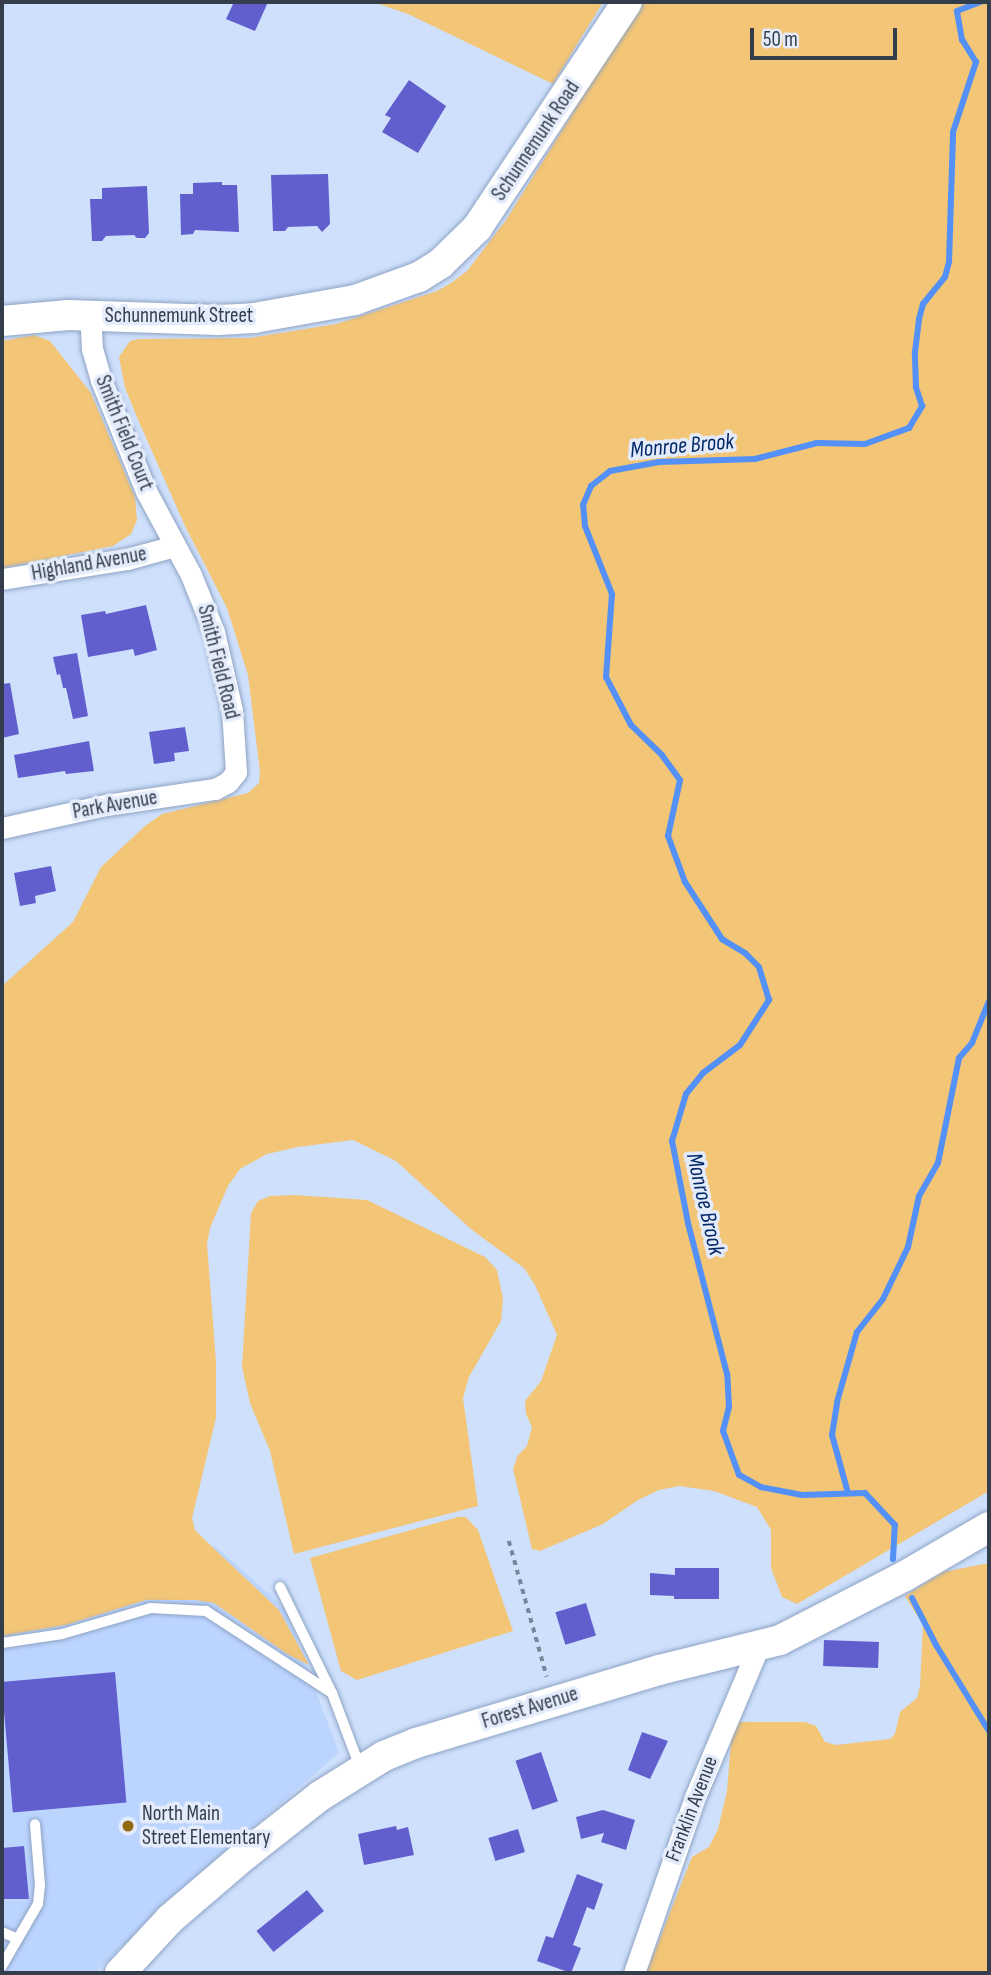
<!DOCTYPE html>
<html>
<head>
<meta charset="utf-8">
<style>
  body { margin:0 }
  #map { position:relative; width:991px; height:1975px; overflow:hidden; background:#cee0fc; font-family:"Sofia Sans Condensed",sans-serif }
  div>[style] { position:absolute }
  [style*='--x'] { left:calc(var(--x)*1px); top:calc(var(--y)*1px); width:calc(var(--w)*1px); rotate:calc(var(--a)*1deg) }
  .built>* { inset:0; background:#bcd5ff }
  .green>* { inset:0; background:#f3c576 }
  .stream>* { height:6px; margin:-3px; padding:0 3px; transform-origin:3px; border-radius:3px; background:#5390f7 }
  .building>* { inset:0; background:#615fcd; transform-origin:0 0 }
  .path>* { height:3.5px; margin-top:-1.75px; transform-origin:0; background:repeating-linear-gradient(90deg,#79879b 0 5px,transparent 0 10px) }
  .roads { filter:drop-shadow(0 0 2px #8ea3c4) drop-shadow(0 0 2px #8ea3c4) }
  .lane>* { height:10px; margin:-5px; padding:0 5px; transform-origin:5px; border-radius:5px; background:#fff }
  .street>* { height:21px; margin:-10.5px; padding:0 10.5px; transform-origin:10.5px; border-radius:10.5px; background:#fff }
  .secondary>* { height:30px; margin:-15px; padding:0 15px; transform-origin:15px; border-radius:15px; background:#fff }
  .dots>* { width:19px; height:19px; translate:-50% -50%; box-sizing:border-box; border:4px solid #e4ecfb; border-radius:50% }
  span { translate:-50% -50%; white-space:nowrap; text-align:center; line-height:1.15; -webkit-text-stroke:7px #e4ecfb; paint-order:stroke }
  .street-label { font-size:21px; color:#343d4b }
  .poi-label { font-size:21px; color:#343d4b }
  .left { translate:0 -50%; text-align:left }
  .water-label { font-size:23px; color:#032968; font-style:italic }
  .frame { position:absolute; inset:0; border:4px solid #343d4b; pointer-events:none }
  .scale { position:absolute; left:750px; top:28px; width:147px; height:32px; box-sizing:border-box; border:4px solid #343d4b; border-top:0; padding-left:9px; font-size:21px; line-height:24px; white-space:nowrap; color:#343d4b; -webkit-text-stroke:5px #e4ecfb; paint-order:stroke }
</style>
</head>
<body>
<div id="map">
  <div class="built">
    <div style="clip-path:polygon(215px 1546px,280px 1604px,287px 1614px,339px 1753px,169px 1900px,95px 1973px,2px 1973px,2px 1611px,24px 1610px)"></div>
  </div>
  <div class="green">
    <div style="clip-path:polygon(373px 2px,603px 2px,553px 84px,408px 14px)"></div>
    <div style="clip-path:polygon(642px 2px,989px 2px,989px 1491px,797px 1604px,782px 1597px,771px 1568px,771px 1530px,757px 1507px,714px 1491px,679px 1486px,659px 1490px,638px 1500px,603px 1524px,540px 1551px,532px 1549px,513px 1469px,518px 1455px,527px 1446px,532px 1427px,526px 1414px,525px 1401px,541px 1381px,557px 1335px,535px 1285px,524px 1268px,472px 1230px,396px 1161px,353px 1140px,298px 1147px,267px 1154px,240px 1169px,228px 1186px,210px 1228px,207px 1244px,216px 1362px,216px 1418px,192px 1518px,195px 1530px,205px 1540px,279px 1610px,309px 1665px,287px 1654px,214px 1603px,195px 1600px,146px 1600px,66px 1625px,2px 1636px,2px 986px,73px 922px,101px 867px,145px 826px,162px 814px,248px 793px,259px 783px,260px 772px,248px 675px,227px 608px,185px 526px,139px 422px,125px 388px,119px 357px,130px 341px,139px 339px,250px 338px,336px 324px,437px 291px,451px 283px,467px 271px,506px 220px)"></div>
    <div style="clip-path:polygon(34px 335px,50px 341px,91px 393px,135px 497px,137px 520px,131px 534px,113px 546px,2px 568px,2px 341px)"></div>
    <div style="clip-path:polygon(295px 1195px,367px 1200px,485px 1257px,497px 1270px,503px 1299px,501px 1321px,469px 1377px,463px 1398px,478px 1506px,294px 1554px,270px 1451px,250px 1403px,242px 1367px,251px 1213px,258px 1201px,270px 1196px)"></div>
    <div style="clip-path:polygon(458px 1517px,466px 1517px,478px 1530px,513px 1631px,357px 1680px,341px 1671px,310px 1558px)"></div>
    <div style="clip-path:polygon(989px 1563px,989px 1973px,646px 1973px,692px 1857px,709px 1847px,718px 1829px,727px 1791px,731px 1741px,739px 1722px,805px 1722px,816px 1726px,825px 1742px,836px 1745px,890px 1739px,895px 1734px,900px 1712px,917px 1698px,920px 1686px,923px 1625px,905px 1596px,943px 1572px)"></div>
  </div>
  <div class="stream">
    <div style="--x:848;--y:1493;--w:60;--a:-105.4"></div>
    <div style="--x:832;--y:1435;--w:33;--a:-81"></div>
    <div style="--x:837;--y:1402;--w:73;--a:-74.1"></div>
    <div style="--x:857;--y:1332;--w:42;--a:-51.8"></div>
    <div style="--x:883;--y:1299;--w:58;--a:-64.3"></div>
    <div style="--x:908;--y:1247;--w:52;--a:-77.8"></div>
    <div style="--x:919;--y:1196;--w:38;--a:-60"></div>
    <div style="--x:938;--y:1163;--w:107;--a:-78.7"></div>
    <div style="--x:959;--y:1058;--w:20;--a:-49"></div>
    <div style="--x:972;--y:1043;--w:45;--a:-68"></div>
    <div style="--x:893;--y:1559;--w:34;--a:-87"></div>
    <div style="--x:895;--y:1525;--w:44;--a:-133.2"></div>
    <div style="--x:865;--y:1493;--w:63;--a:178.2"></div>
    <div style="--x:802;--y:1495;--w:42;--a:-169"></div>
    <div style="--x:761;--y:1487;--w:25;--a:-151"></div>
    <div style="--x:739;--y:1475;--w:47;--a:-110"></div>
    <div style="--x:723;--y:1431;--w:25;--a:-76"></div>
    <div style="--x:729;--y:1407;--w:33;--a:-93"></div>
    <div style="--x:727;--y:1374;--w:156;--a:-104.5"></div>
    <div style="--x:688;--y:1223;--w:84;--a:-101"></div>
    <div style="--x:672;--y:1141;--w:49;--a:-73.4"></div>
    <div style="--x:686;--y:1094;--w:27;--a:-51"></div>
    <div style="--x:703;--y:1073;--w:46;--a:-37.1"></div>
    <div style="--x:740;--y:1045;--w:54;--a:-57.2"></div>
    <div style="--x:769;--y:1000;--w:34;--a:-107"></div>
    <div style="--x:759;--y:967;--w:20;--a:-135"></div>
    <div style="--x:745;--y:953;--w:27;--a:-149"></div>
    <div style="--x:722;--y:939;--w:68;--a:-123"></div>
    <div style="--x:685;--y:882;--w:49;--a:-110.3"></div>
    <div style="--x:668;--y:836;--w:57;--a:-77.9"></div>
    <div style="--x:680;--y:780;--w:31;--a:-126"></div>
    <div style="--x:662;--y:755;--w:43;--a:-135.9"></div>
    <div style="--x:631;--y:725;--w:54;--a:-117.5"></div>
    <div style="--x:606;--y:677;--w:83;--a:-85.9"></div>
    <div style="--x:612;--y:594;--w:73;--a:-111.7"></div>
    <div style="--x:585;--y:526;--w:21;--a:-95"></div>
    <div style="--x:583;--y:505;--w:21;--a:-67"></div>
    <div style="--x:591;--y:486;--w:24;--a:-38"></div>
    <div style="--x:610;--y:471;--w:50;--a:-10.4"></div>
    <div style="--x:659;--y:462;--w:96;--a:-1.8"></div>
    <div style="--x:755;--y:459;--w:64;--a:-14.5"></div>
    <div style="--x:817;--y:443;--w:48;--a:1.2"></div>
    <div style="--x:865;--y:444;--w:47;--a:-20"></div>
    <div style="--x:909;--y:428;--w:26;--a:-59"></div>
    <div style="--x:922;--y:406;--w:20;--a:-108"></div>
    <div style="--x:916;--y:387;--w:35;--a:-92"></div>
    <div style="--x:915;--y:352;--w:33;--a:-83"></div>
    <div style="--x:919;--y:319;--w:16;--a:-75"></div>
    <div style="--x:923;--y:304;--w:35;--a:-51"></div>
    <div style="--x:945;--y:277;--w:16;--a:-75"></div>
    <div style="--x:949;--y:262;--w:130;--a:-88.2"></div>
    <div style="--x:953;--y:132;--w:74;--a:-71.8"></div>
    <div style="--x:976;--y:62;--w:26;--a:-122"></div>
    <div style="--x:962;--y:40;--w:29;--a:-100"></div>
    <div style="--x:957;--y:11;--w:25;--a:-21"></div>
    <div style="--x:912;--y:1598;--w:53;--a:62.9"></div>
    <div style="--x:936;--y:1645;--w:101;--a:58.4"></div>
  </div>
  <div class="building">
    <div style="clip-path:polygon(234px 2px,268px 2px,255px 31px,226px 19px)"></div>
    <div style="clip-path:polygon(409px 80px,446px 106px,418px 153px,382px 132px,391px 118px,385px 115px)"></div>
    <div style="clip-path:polygon(328px 174px,330px 224px,322px 232px,317px 226px,288px 227px,285px 231px,273px 231px,271px 175px)"></div>
    <div style="clip-path:polygon(222px 182px,222px 185px,237px 185px,239px 232px,195px 230px,193px 234px,181px 235px,180px 194px,193px 194px,193px 183px)"></div>
    <div style="clip-path:polygon(147px 186px,149px 233px,145px 238px,137px 238px,134px 235px,106px 236px,102px 241px,92px 241px,90px 199px,102px 199px,102px 188px)"></div>
    <div style="clip-path:polygon(146px 605px,157px 650px,135px 656px,133px 649px,88px 657px,81px 615px,105px 611px,106px 614px)"></div>
    <div style="clip-path:polygon(77px 653px,88px 716px,73px 719px,66px 688px,63px 688px,60px 674px,57px 675px,53px 657px)"></div>
    <div style="clip-path:polygon(10px 683px,19px 734px,2px 738px,2px 684px)"></div>
    <div style="clip-path:polygon(185px 727px,189px 751px,174px 753px,175px 761px,154px 764px,149px 732px)"></div>
    <div style="clip-path:polygon(89px 741px,94px 771px,66px 774px,65px 771px,18px 778px,14px 755px)"></div>
    <div style="clip-path:polygon(51px 866px,56px 891px,35px 896px,36px 903px,20px 906px,14px 873px)"></div>
    <div style="clip-path:polygon(675px 1568px,719px 1568px,719px 1599px,674px 1599px,674px 1596px,650px 1595px,650px 1573px,675px 1575px)"></div>
    <div style="left:586px;top:1603px;width:34px;height:32px;rotate:73deg"></div>
    <div style="left:824px;top:1640px;width:55px;height:26px;rotate:2deg"></div>
    <div style="left:115px;top:1672px;width:131px;height:114px;rotate:85deg"></div>
    <div style="clip-path:polygon(642px 1732px,668px 1741px,650px 1779px,628px 1770px)"></div>
    <div style="left:541px;top:1752px;width:52px;height:27px;rotate:71deg"></div>
    <div style="clip-path:polygon(603px 1810px,635px 1820px,626px 1850px,601px 1842px,604px 1833px,581px 1839px,576px 1817px)"></div>
    <div style="clip-path:polygon(396px 1826px,397px 1830px,408px 1827px,414px 1855px,364px 1865px,358px 1834px)"></div>
    <div style="left:518px;top:1829px;width:24px;height:31px;rotate:73deg"></div>
    <div style="clip-path:polygon(24px 1846px,29px 1899px,2px 1899px,2px 1848px)"></div>
    <div style="clip-path:polygon(577px 1874px,603px 1884px,594px 1910px,587px 1907px,573px 1945px,581px 1948px,571px 1973px,537px 1961px,546px 1936px,553px 1938px)"></div>
    <div style="left:307px;top:1890px;width:27px;height:65px;rotate:51deg"></div>
  </div>
  <div class="path">
    <div style="--x:509;--y:1541;--w:141;--a:74.4"></div>
  </div>
  <div class="roads">
    <div class="lane">
      <div style="--x:280;--y:1587;--w:118;--a:63.9"></div>
      <div style="--x:332;--y:1693;--w:79;--a:69.3"></div>
      <div style="--x:2;--y:1643;--w:61;--a:-8.5"></div>
      <div style="--x:62;--y:1634;--w:93;--a:-16.3"></div>
      <div style="--x:151;--y:1608;--w:55;--a:3.1"></div>
      <div style="--x:206;--y:1611;--w:150;--a:33.1"></div>
      <div style="--x:2;--y:1932;--w:17;--a:24"></div>
      <div style="--x:2;--y:1966;--w:72;--a:-59.9"></div>
      <div style="--x:38;--y:1904;--w:19;--a:-84"></div>
      <div style="--x:40;--y:1885;--w:61;--a:-94.7"></div>
    </div>
    <div class="street">
      <div style="--x:2;--y:579;--w:127;--a:-9.1"></div>
      <div style="--x:127;--y:559;--w:50;--a:-15.2"></div>
      <div style="--x:2;--y:828;--w:107;--a:-12.5"></div>
      <div style="--x:106;--y:805;--w:110;--a:-8.4"></div>
      <div style="--x:215;--y:789;--w:15;--a:-28"></div>
      <div style="--x:228;--y:782;--w:13;--a:-51"></div>
      <div style="--x:236;--y:772;--w:62;--a:-93.7"></div>
      <div style="--x:232;--y:710;--w:80;--a:-103"></div>
      <div style="--x:214;--y:632;--w:61;--a:-112"></div>
      <div style="--x:191;--y:575;--w:95;--a:-118.2"></div>
      <div style="--x:146;--y:491;--w:120;--a:-112.1"></div>
      <div style="--x:101;--y:380;--w:32;--a:-106"></div>
      <div style="--x:92;--y:349;--w:33;--a:-93"></div>
      <div style="--x:634;--y:1973;--w:186;--a:-70.9"></div>
      <div style="--x:695;--y:1797;--w:162;--a:-67.1"></div>
    </div>
    <div class="secondary">
      <div style="--x:2;--y:321;--w:66;--a:-5.2"></div>
      <div style="--x:68;--y:315;--w:150;--a:1.9"></div>
      <div style="--x:218;--y:320;--w:36;--a:-3"></div>
      <div style="--x:254;--y:318;--w:103;--a:-10.1"></div>
      <div style="--x:355;--y:300;--w:68;--a:-19.8"></div>
      <div style="--x:419;--y:277;--w:25;--a:-32"></div>
      <div style="--x:440;--y:264;--w:52;--a:-44.2"></div>
      <div style="--x:477;--y:228;--w:271;--a:-56.4"></div>
      <div style="--x:120;--y:1973;--w:74;--a:-47.2"></div>
      <div style="--x:170;--y:1919;--w:99;--a:-40.5"></div>
      <div style="--x:245;--y:1855;--w:95;--a:-38.2"></div>
      <div style="--x:320;--y:1796;--w:75;--a:-32"></div>
      <div style="--x:384;--y:1756;--w:35;--a:-22"></div>
      <div style="--x:416;--y:1743;--w:254;--a:-16.7"></div>
      <div style="--x:659;--y:1670;--w:125;--a:-13.9"></div>
      <div style="--x:780;--y:1640;--w:140;--a:-27.1"></div>
      <div style="--x:905;--y:1576;--w:97;--a:-30.3"></div>
    </div>
  </div>
  <div class="dots">
    <div style="left:128px;top:1826px;background:#926912"></div>
  </div>
  <div class="street-label">
    <span style="left:536px;top:141px;rotate:-56deg">Schunnemunk Road</span>
    <span style="left:179px;top:316px">Schunnemunk Street</span>
    <span style="left:124px;top:433px;rotate:68deg">Smith Field Court</span>
    <span style="left:89px;top:564px;rotate:-10deg">Highland Avenue</span>
    <span style="left:218px;top:662px;rotate:76deg">Smith Field Road</span>
    <span style="left:115px;top:805px;rotate:-10deg">Park Avenue</span>
    <span style="left:530px;top:1708px;rotate:-17deg">Forest Avenue</span>
    <span style="left:692px;top:1809px;rotate:-69deg">Franklin Avenue</span>
  </div>
  <div class="poi-label">
    <span class="left" style="left:142px;top:1826px">North Main<br>Street Elementary</span>
  </div>
  <div class="water-label">
    <span style="left:682px;top:446px;rotate:-5deg">Monroe Brook</span>
    <span style="left:705px;top:1204px;rotate:77deg">Monroe Brook</span>
  </div>
  <div class="frame"></div>
  <div class="scale">50 m</div>
</div>
</body>
</html>
